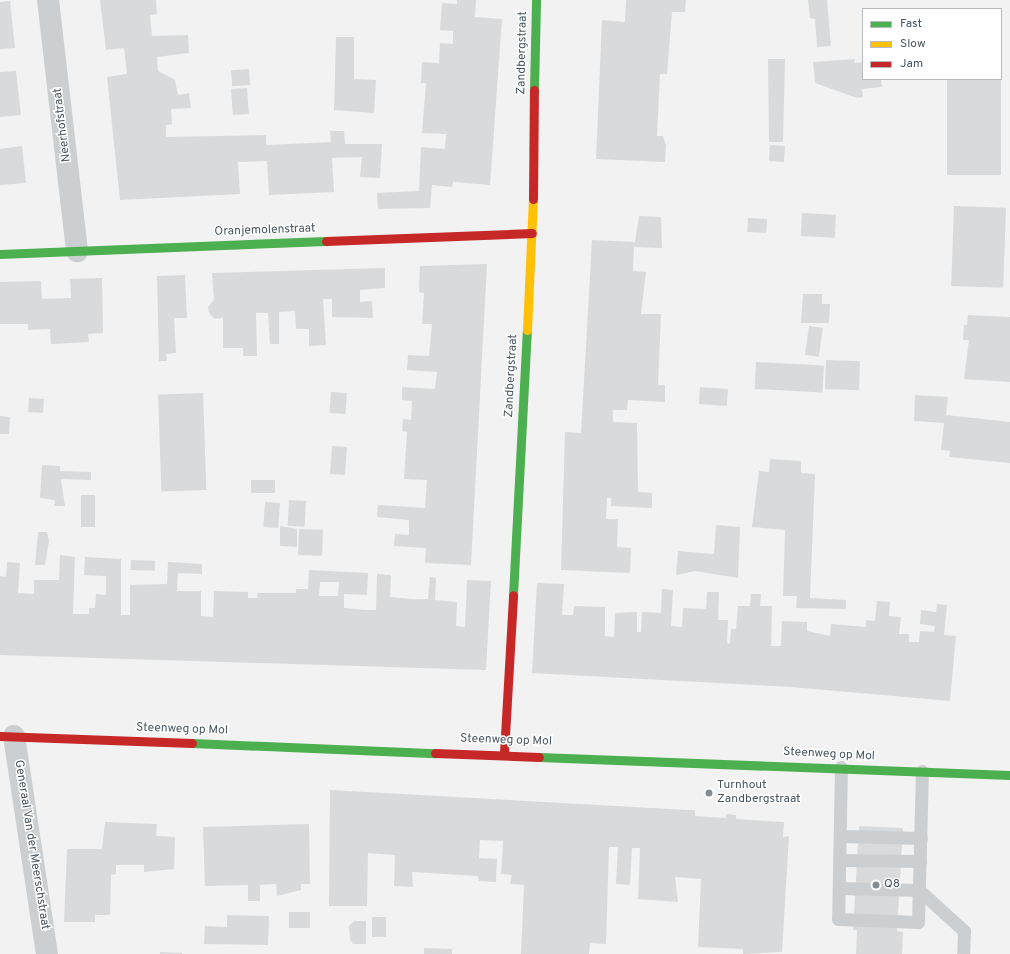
<!DOCTYPE html>
<html>
<head>
<meta charset="utf-8">
<style>
  body { margin:0 }
  #map { position:relative; width:1010px; height:954px; overflow:hidden; background:#f3f2f2; font-family:Overpass,sans-serif }
  div>[style] { position:absolute }
  [style*='--x'] { left:calc(var(--x)*1px); top:calc(var(--y)*1px); width:calc(var(--w)*1px); rotate:calc(var(--a)*1deg) }
  .building>* { inset:0; background:#d9dadb; transform-origin:0 0 }
  .lane>* { height:13px; margin:-6.5px; padding:0 6.5px; transform-origin:6.5px; border-radius:6.5px; background:#cccfd1 }
  .street>* { height:22px; margin:-11px; padding:0 11px; transform-origin:11px; border-radius:11px; background:#cccfd1 }
  .fast>* { height:9px; margin:-4.5px; padding:0 4.5px; transform-origin:4.5px; border-radius:4.5px; background:#4caf50 }
  .slow>* { height:9px; margin:-4.5px; padding:0 4.5px; transform-origin:4.5px; border-radius:4.5px; background:#ffc107 }
  .jam>* { height:9px; margin:-4.5px; padding:0 4.5px; transform-origin:4.5px; border-radius:4.5px; background:#c62828 }
  .dots>* { width:11px; height:11px; translate:-50% -50%; box-sizing:border-box; border:2px solid #fff; border-radius:50% }
  span { translate:-50% -50%; white-space:nowrap; text-align:center; line-height:1.15; -webkit-text-stroke:3px #fff; paint-order:stroke }
  .street-label { font-size:12px; color:#485660 }
  .poi-label { font-size:12px; color:#485660 }
  .left { translate:0 -50%; text-align:left }
  .legend { position:absolute; left:862px; top:8px; width:140px; height:72px; box-sizing:border-box; background:#fff; border:1px solid #b6bbbf; margin:0; padding:5px 7px; list-style:none; font-size:12px; color:#485660 }
  .legend li { display:flex; align-items:center; gap:8px; height:20px }
  .legend b { width:20px; border:1px solid #b6bbbf }
</style>
</head>
<body>
<div id="map">
  <div class="building">
    <div style="clip-path:polygon(100px 0,156px 0,157px 14px,150px 15px,152px 36px,188px 35px,189px 53px,157px 57px,158px 71px,175px 80px,178px 95px,189px 93px,191px 108px,171px 109px,172px 124px,166px 125px,166px 137px,266px 135px,266px 145px,331px 142px,330px 131px,344px 131px,345px 144px,382px 144px,380px 178px,360px 177px,362px 157px,332px 158px,334px 192px,269px 195px,267px 161px,238px 162px,240px 194px,120px 200px,107px 77px,127px 74px,124px 48px,106px 50px)"></div>
    <div style="clip-path:polygon(457px 0,476px 0,475px 17px,502px 19px,490px 185px,453px 182px,452px 187px,432px 185px,430px 208px,378px 209px,377px 193px,419px 191px,421px 147px,445px 149px,446px 134px,422px 133px,426px 83px,421px 83px,422px 62px,439px 63px,440px 43px,453px 44px,453px 31px,440px 30px,442px 3px,457px 4px)"></div>
    <div style="clip-path:polygon(626px 0,686px 0,685px 12px,672px 12px,667px 74px,660px 74px,657px 136px,663px 136px,666px 145px,665px 162px,596px 159px,602px 20px,625px 22px)"></div>
    <div style="clip-path:polygon(808px 0,827px 0,831px 46px,817px 47px,815px 19px,810px 18px)"></div>
    <div style="clip-path:polygon(10px 1px,15px 48px,0 49px,0 2px)"></div>
    <div style="clip-path:polygon(336px 37px,354px 37px,354px 79px,376px 80px,374px 113px,334px 110px)"></div>
    <div style="clip-path:polygon(768px 59px,785px 59px,783px 142px,769px 142px)"></div>
    <div style="clip-path:polygon(855px 59px,854px 63px,863px 62px,863px 79px,881px 79px,882px 87px,862px 89px,863px 97px,857px 98px,815px 83px,813px 62px)"></div>
    <div style="left:249px;top:69px;width:16px;height:18px;rotate:86deg"></div>
    <div style="clip-path:polygon(16px 71px,21px 115px,0 117px,0 72px)"></div>
    <div style="left:947px;top:79px;width:54px;height:96px"></div>
    <div style="left:247px;top:88px;width:26px;height:16px;rotate:86deg"></div>
    <div style="left:770px;top:145px;width:15px;height:16px;rotate:4deg"></div>
    <div style="clip-path:polygon(22px 146px,26px 183px,0 185px,0 149px)"></div>
    <div style="left:954px;top:206px;width:52px;height:80px;rotate:2deg"></div>
    <div style="left:802px;top:213px;width:34px;height:23px;rotate:3deg"></div>
    <div style="clip-path:polygon(639px 216px,661px 217px,662px 248px,634px 247px,633px 271px,646px 272px,641px 314px,661px 314px,658px 385px,665px 385px,665px 402px,628px 400px,627px 410px,613px 410px,613px 422px,637px 423px,638px 492px,652px 493px,652px 508px,611px 506px,611px 498px,607px 498px,606px 519px,618px 519px,617px 547px,631px 548px,630px 573px,561px 570px,565px 432px,581px 433px,592px 240px,635px 242px)"></div>
    <div style="left:748px;top:218px;width:19px;height:14px;rotate:3deg"></div>
    <div style="clip-path:polygon(487px 264px,471px 565px,425px 563px,426px 548px,394px 546px,395px 534px,409px 535px,409px 520px,377px 517px,378px 505px,425px 508px,427px 480px,404px 479px,407px 432px,402px 431px,403px 419px,411px 420px,412px 401px,402px 400px,402px 387px,435px 389px,437px 372px,407px 370px,408px 355px,429px 356px,432px 324px,422px 324px,424px 293px,419px 292px,420px 266px)"></div>
    <div style="clip-path:polygon(385px 268px,385px 288px,360px 290px,360px 302px,372px 301px,373px 318px,332px 317px,332px 299px,323px 299px,326px 345px,309px 346px,309px 329px,296px 329px,295px 311px,279px 312px,279px 344px,270px 344px,268px 313px,256px 313px,257px 356px,243px 356px,243px 348px,223px 348px,223px 318px,215px 319px,209px 313px,208px 307px,214px 300px,212px 273px)"></div>
    <div style="clip-path:polygon(185px 275px,187px 318px,174px 318px,176px 353px,166px 354px,167px 361px,159px 361px,157px 276px)"></div>
    <div style="clip-path:polygon(102px 278px,103px 333px,88px 334px,89px 342px,51px 344px,50px 329px,28px 330px,28px 324px,0 324px,0 282px,41px 281px,42px 299px,71px 298px,70px 279px)"></div>
    <div style="clip-path:polygon(803px 294px,822px 294px,822px 304px,830px 304px,829px 323px,801px 323px)"></div>
    <div style="clip-path:polygon(968px 315px,1010px 317px,1010px 382px,964px 379px,969px 340px,963px 340px,964px 325px,967px 325px)"></div>
    <div style="left:809px;top:326px;width:14px;height:29px;rotate:8deg"></div>
    <div style="left:826px;top:360px;width:34px;height:29px;rotate:2deg"></div>
    <div style="left:756px;top:362px;width:68px;height:27px;rotate:3deg"></div>
    <div style="left:700px;top:387px;width:28px;height:17px;rotate:4deg"></div>
    <div style="left:331px;top:392px;width:16px;height:21px;rotate:4deg"></div>
    <div style="left:203px;top:393px;width:97px;height:45px;rotate:88deg"></div>
    <div style="clip-path:polygon(915px 395px,948px 397px,946px 415px,1010px 422px,1010px 463px,949px 457px,950px 451px,941px 450px,944px 423px,914px 421px)"></div>
    <div style="left:29px;top:398px;width:15px;height:14px;rotate:4deg"></div>
    <div style="clip-path:polygon(0 416px,10px 417px,9px 434px,0 434px)"></div>
    <div style="left:332px;top:446px;width:15px;height:28px;rotate:4deg"></div>
    <div style="clip-path:polygon(770px 459px,801px 461px,801px 473px,815px 474px,810px 598px,846px 600px,846px 609px,796px 608px,797px 596px,783px 596px,785px 530px,752px 527px,759px 471px,769px 472px)"></div>
    <div style="clip-path:polygon(42px 465px,60px 466px,60px 471px,91px 472px,91px 480px,61px 479px,65px 506px,54px 506px,55px 500px,40px 498px)"></div>
    <div style="left:251px;top:480px;width:24px;height:13px"></div>
    <div style="left:81px;top:495px;width:14px;height:32px"></div>
    <div style="left:289px;top:500px;width:17px;height:26px;rotate:3deg"></div>
    <div style="left:265px;top:502px;width:15px;height:25px;rotate:4deg"></div>
    <div style="clip-path:polygon(716px 525px,740px 527px,738px 578px,695px 571px,676px 575px,678px 551px,714px 554px)"></div>
    <div style="clip-path:polygon(280px 526px,297px 529px,297px 547px,280px 546px)"></div>
    <div style="left:299px;top:529px;width:24px;height:26px;rotate:2deg"></div>
    <div style="clip-path:polygon(38px 532px,47px 532px,49px 541px,45px 565px,35px 565px)"></div>
    <div style="clip-path:polygon(evenodd,60px 555px,75px 557px,73px 614px,89px 614px,89px 608px,95px 608px,96px 594px,106px 595px,106px 576px,84px 575px,85px 557px,121px 559px,121px 615px,130px 615px,130px 585px,167px 584px,168px 562px,202px 564px,202px 574px,178px 573px,177px 591px,201px 591px,201px 616px,213px 617px,214px 591px,248px 592px,248px 598px,258px 598px,257px 593px,296px 593px,296px 589px,308px 589px,309px 570px,368px 573px,367px 595px,344px 594px,344px 608px,366px 610px,376px 610px,377px 574px,391px 575px,390px 597px,412px 599px,428px 599px,430px 577px,436px 578px,435px 600px,457px 602px,456px 626px,465px 627px,467px 580px,491px 581px,486px 670px,0 655px,0 576px,6px 577px,7px 562px,20px 563px,18px 593px,34px 594px,34px 580px,59px 580px,60px 555px,320px 582px,339px 582px,338px 596px,319px 596px,320px 582px)"></div>
    <div style="left:131px;top:560px;width:24px;height:10px;rotate:2deg"></div>
    <div style="clip-path:polygon(537px 583px,564px 584px,562px 615px,573px 615px,574px 606px,605px 607px,605px 636px,614px 637px,615px 613px,637px 612px,637px 632px,641px 632px,642px 612px,661px 613px,662px 589px,673px 590px,671px 626px,682px 627px,683px 608px,706px 609px,707px 592px,719px 592px,718px 620px,728px 620px,727px 643px,730px 644px,731px 629px,736px 629px,738px 606px,750px 606px,751px 594px,761px 594px,760px 606px,772px 606px,771px 646px,781px 646px,782px 621px,807px 622px,807px 631px,830px 636px,831px 624px,866px 627px,866px 620px,875px 621px,877px 601px,890px 602px,889px 616px,901px 617px,899px 634px,909px 634px,909px 642px,919px 642px,920px 631px,934px 632px,935px 626px,920px 624px,921px 610px,936px 612px,937px 604px,947px 605px,944px 635px,956px 636px,950px 701px,792px 687px,532px 673px)"></div>
    <div style="clip-path:polygon(330px 790px,688px 810px,695px 810px,695px 816px,726px 818px,726px 814px,736px 815px,736px 819px,784px 822px,783px 837px,789px 836px,782px 952px,743px 954px,743px 949px,698px 947px,701px 879px,675px 877px,678px 902px,638px 899px,640px 848px,632px 848px,630px 885px,616px 884px,618px 847px,609px 847px,606px 944px,590px 943px,589px 954px,521px 954px,524px 885px,510px 884px,512px 875px,501px 874px,503px 841px,480px 840px,479px 858px,497px 859px,496px 882px,479px 881px,478px 876px,412px 872px,413px 887px,394px 886px,395px 855px,368px 853px,367px 906px,329px 906px)"></div>
    <div style="clip-path:polygon(105px 822px,157px 824px,156px 836px,175px 837px,174px 869px,144px 872px,144px 865px,116px 865px,116px 874px,111px 875px,110px 915px,95px 915px,95px 922px,64px 922px,67px 849px,102px 849px)"></div>
    <div style="clip-path:polygon(309px 824px,310px 884px,301px 884px,301px 890px,277px 896px,276px 884px,260px 885px,260px 901px,248px 901px,248px 885px,205px 886px,203px 827px)"></div>
    <div style="clip-path:polygon(859px 826px,903px 828px,897px 931px,903px 932px,902px 954px,856px 954px,857px 930px,853px 930px)"></div>
    <div style="left:289px;top:912px;width:21px;height:16px"></div>
    <div style="clip-path:polygon(227px 915px,269px 916px,268px 945px,204px 944px,205px 926px,227px 927px)"></div>
    <div style="left:372px;top:917px;width:14px;height:20px"></div>
    <div style="clip-path:polygon(354px 921px,366px 921px,366px 944px,353px 944px,350px 939px,349px 926px)"></div>
    <div style="clip-path:polygon(424px 948px,452px 949px,452px 954px,424px 954px)"></div>
    <div style="clip-path:polygon(160px 952px,182px 953px,182px 954px,160px 954px)"></div>
  </div>
  <div class="lane">
    <div style="--x:841;--y:767;--w:152;--a:91.1"></div>
    <div style="--x:838;--y:919;--w:80;--a:2.1"></div>
    <div style="--x:918;--y:922;--w:151;--a:-88.5"></div>
    <div style="--x:840;--y:836;--w:81;--a:1.4"></div>
    <div style="--x:840;--y:860;--w:80;--a:0.7"></div>
    <div style="--x:839;--y:888;--w:80;--a:1.4"></div>
    <div style="--x:919;--y:890;--w:61;--a:42.3"></div>
    <div style="--x:964;--y:931;--w:23;--a:92"></div>
  </div>
  <div class="street">
    <div style="--x:48;--y:0;--w:253;--a:83.4"></div>
    <div style="--x:14;--y:736;--w:220;--a:81.4"></div>
  </div>
  <div class="fast">
    <div style="--x:534;--y:90;--w:90;--a:-88.7"></div>
    <div style="--x:0;--y:254;--w:326;--a:-2.3"></div>
    <div style="--x:513;--y:595;--w:265;--a:-87"></div>
    <div style="--x:192;--y:743;--w:243;--a:2.4"></div>
    <div style="--x:539;--y:757;--w:471;--a:2.2"></div>
  </div>
  <div class="slow">
    <div style="--x:527;--y:330;--w:131;--a:-87.4"></div>
  </div>
  <div class="jam">
    <div style="--x:533;--y:199;--w:109;--a:-89.5"></div>
    <div style="--x:326;--y:241;--w:206;--a:-2.2"></div>
    <div style="--x:0;--y:736;--w:192;--a:2.1"></div>
    <div style="--x:435;--y:753;--w:104;--a:2.2"></div>
    <div style="--x:504;--y:753;--w:158;--a:-86.7"></div>
  </div>
  <div class="dots">
    <div style="left:709px;top:793px;background:#848d93"></div>
    <div style="left:876px;top:885px;background:#848d93"></div>
  </div>
  <div class="street-label">
    <span style="left:523px;top:53px;rotate:-89deg">Zandbergstraat</span>
    <span style="left:63px;top:125px;rotate:-97deg">Neerhofstraat</span>
    <span style="left:265px;top:231px;rotate:-2deg">Oranjemolenstraat</span>
    <span style="left:512px;top:376px;rotate:-87deg">Zandbergstraat</span>
    <span style="left:182px;top:730px;rotate:2deg">Steenweg op Mol</span>
    <span style="left:506px;top:741px;rotate:2deg">Steenweg op Mol</span>
    <span style="left:829px;top:755px;rotate:3deg">Steenweg op Mol</span>
    <span style="left:31px;top:845px;rotate:81deg">Generaal Van der Meerschstraat</span>
  </div>
  <div class="poi-label">
    <span class="left" style="left:717px;top:793px">Turnhout<br>Zandbergstraat</span>
    <span class="left" style="left:884px;top:885px">Q8</span>
  </div>
  <ul class="legend">
  <li><b style="height:5px;background:#4caf50"></b>Fast</li>
  <li><b style="height:5px;background:#ffc107"></b>Slow</li>
  <li><b style="height:5px;background:#c62828"></b>Jam</li>
  </ul>
</div>
</body>
</html>
